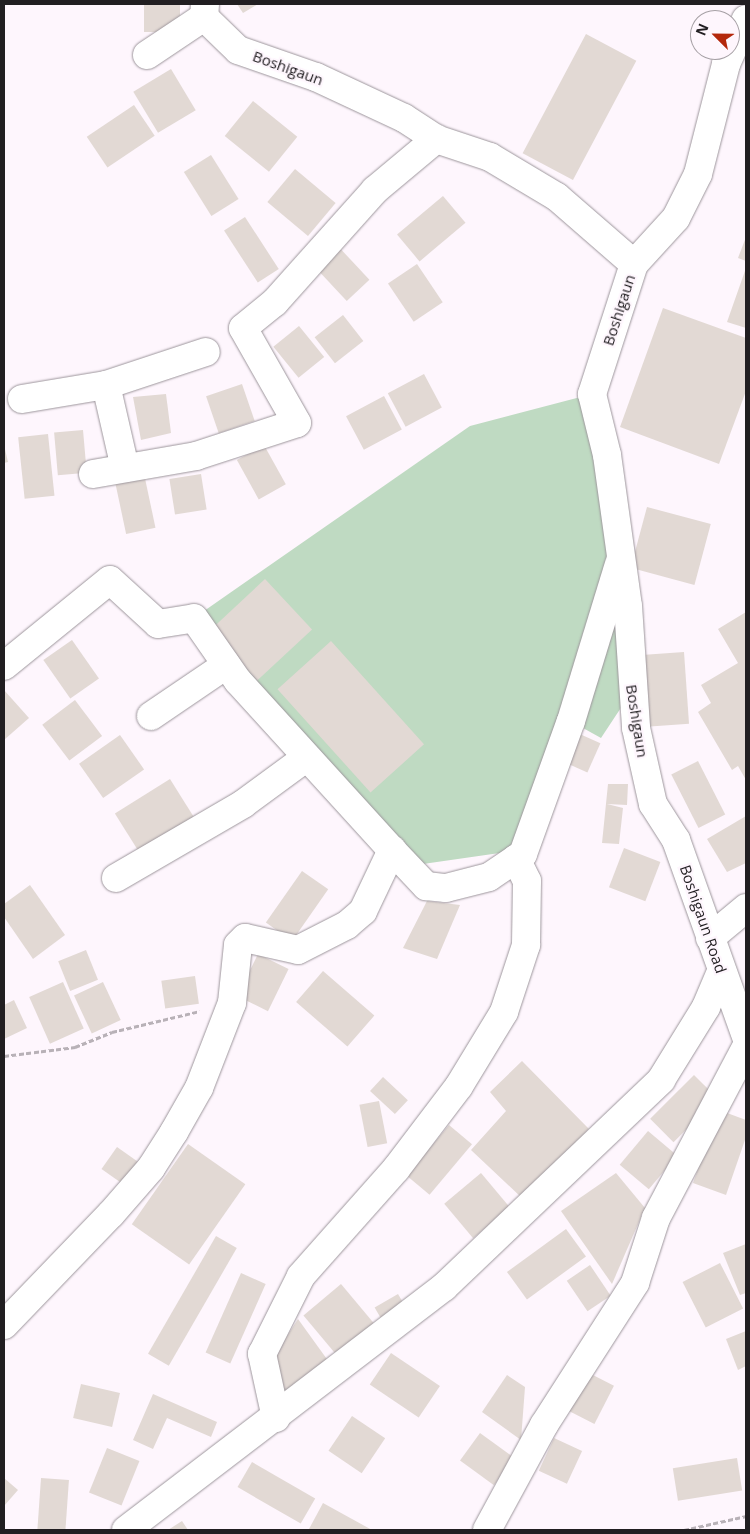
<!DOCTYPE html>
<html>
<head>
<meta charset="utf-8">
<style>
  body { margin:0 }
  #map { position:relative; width:750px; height:1534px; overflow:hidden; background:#fef6fd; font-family:"Open Sans",sans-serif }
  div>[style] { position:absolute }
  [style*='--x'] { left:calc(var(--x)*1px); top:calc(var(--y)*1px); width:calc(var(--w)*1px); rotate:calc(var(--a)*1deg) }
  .green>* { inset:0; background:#bfdac2 }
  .building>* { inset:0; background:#e2d9d4; transform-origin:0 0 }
  .path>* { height:3px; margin-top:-1.5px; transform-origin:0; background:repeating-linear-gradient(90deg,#b8b1b7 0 5px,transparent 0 7.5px) }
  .roads { filter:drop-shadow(0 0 1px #9d969c) drop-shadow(0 0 1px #9d969c) }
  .minor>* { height:28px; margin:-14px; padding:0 14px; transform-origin:14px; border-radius:14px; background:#fff }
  span { translate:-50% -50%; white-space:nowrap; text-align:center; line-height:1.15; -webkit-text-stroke:4.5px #fef6fd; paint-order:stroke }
  .street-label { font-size:15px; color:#211e21 }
  .frame { position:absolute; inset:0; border:5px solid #211e21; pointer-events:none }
  .north { position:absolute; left:690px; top:10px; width:50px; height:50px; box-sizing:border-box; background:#fef6fd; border:1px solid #a6a0a5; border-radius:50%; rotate:293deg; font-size:14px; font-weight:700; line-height:20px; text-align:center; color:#211e21 }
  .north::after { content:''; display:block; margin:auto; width:18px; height:22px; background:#b4280c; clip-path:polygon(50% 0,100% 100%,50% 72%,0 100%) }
</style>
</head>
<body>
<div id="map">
  <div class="green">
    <div style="clip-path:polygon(592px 394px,636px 685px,601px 738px,574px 723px,521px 850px,409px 866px,194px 618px,470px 426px)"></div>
  </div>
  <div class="building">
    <div style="left:144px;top:4px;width:36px;height:28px"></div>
    <div style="clip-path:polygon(237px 4px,258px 4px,243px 13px)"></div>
    <div style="left:586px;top:34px;width:57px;height:135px;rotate:28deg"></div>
    <div style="left:171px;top:69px;width:48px;height:44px;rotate:59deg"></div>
    <div style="left:253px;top:101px;width:57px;height:45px;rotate:39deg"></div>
    <div style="left:134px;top:105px;width:37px;height:57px;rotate:56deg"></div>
    <div style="left:211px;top:155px;width:52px;height:32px;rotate:58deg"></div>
    <div style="left:295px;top:169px;width:53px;height:43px;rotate:40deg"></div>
    <div style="left:443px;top:196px;width:35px;height:60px;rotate:50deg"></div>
    <div style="left:245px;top:217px;width:62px;height:25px;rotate:57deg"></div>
    <div style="clip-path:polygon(746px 237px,746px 261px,738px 258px)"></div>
    <div style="left:336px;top:244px;width:49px;height:31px;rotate:47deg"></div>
    <div style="left:417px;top:264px;width:46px;height:35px;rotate:56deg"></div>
    <div style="clip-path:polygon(746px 268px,746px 328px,727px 322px)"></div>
    <div style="clip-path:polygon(663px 308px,746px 338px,746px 391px,719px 464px,620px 427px)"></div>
    <div style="left:343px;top:315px;width:33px;height:36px;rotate:52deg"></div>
    <div style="left:299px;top:326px;width:40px;height:33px;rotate:51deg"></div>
    <div style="left:424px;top:374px;width:38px;height:41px;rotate:62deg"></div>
    <div style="left:242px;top:384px;width:39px;height:38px;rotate:71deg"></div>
    <div style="clip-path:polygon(166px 394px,171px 433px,141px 440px,133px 397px)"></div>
    <div style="left:384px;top:396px;width:38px;height:43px;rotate:62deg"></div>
    <div style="left:83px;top:430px;width:43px;height:29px;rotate:85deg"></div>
    <div style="left:48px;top:434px;width:62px;height:30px;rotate:84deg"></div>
    <div style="clip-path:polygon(4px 445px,8px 462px,4px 463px)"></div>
    <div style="left:264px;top:445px;width:45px;height:31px;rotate:61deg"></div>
    <div style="left:143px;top:469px;width:60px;height:30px;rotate:78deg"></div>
    <div style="left:201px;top:474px;width:36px;height:32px;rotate:81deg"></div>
    <div style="left:647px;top:507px;width:66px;height:63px;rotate:15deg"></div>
    <div style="left:265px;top:579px;width:69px;height:75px;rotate:47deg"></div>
    <div style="clip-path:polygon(746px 612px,746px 780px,738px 766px,732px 770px,698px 712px,711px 703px,701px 685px,738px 663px,718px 629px)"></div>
    <div style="left:72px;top:640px;width:47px;height:35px;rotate:55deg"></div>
    <div style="left:331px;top:641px;width:139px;height:72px;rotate:48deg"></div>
    <div style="left:684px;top:652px;width:72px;height:46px;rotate:86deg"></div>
    <div style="clip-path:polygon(4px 690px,29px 718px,4px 740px)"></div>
    <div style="left:75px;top:700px;width:45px;height:41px;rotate:53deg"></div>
    <div style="left:573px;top:731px;width:30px;height:32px;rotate:24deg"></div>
    <div style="left:120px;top:735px;width:42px;height:50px;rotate:55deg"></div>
    <div style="left:698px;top:761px;width:60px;height:30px;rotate:63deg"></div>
    <div style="left:170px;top:779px;width:47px;height:65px;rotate:58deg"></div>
    <div style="clip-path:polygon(608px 784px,628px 784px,627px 805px,607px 804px,623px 808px,619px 844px,602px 843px)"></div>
    <div style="clip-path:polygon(746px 816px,746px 863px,727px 872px,707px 839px)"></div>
    <div style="left:624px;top:848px;width:39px;height:42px;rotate:21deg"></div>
    <div style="left:302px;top:871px;width:32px;height:63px;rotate:35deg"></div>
    <div style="clip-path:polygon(30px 885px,65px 935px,33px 959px,4px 917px,4px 904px)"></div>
    <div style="clip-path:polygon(427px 901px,460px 905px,437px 959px,403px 948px)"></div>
    <div style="left:86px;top:950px;width:32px;height:30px;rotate:68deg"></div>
    <div style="left:258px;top:954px;width:34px;height:47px;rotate:26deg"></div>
    <div style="left:323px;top:971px;width:68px;height:41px;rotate:41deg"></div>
    <div style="left:195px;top:976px;width:28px;height:34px;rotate:82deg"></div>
    <div style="left:63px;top:982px;width:51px;height:37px;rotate:66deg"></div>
    <div style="left:103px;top:982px;width:42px;height:32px;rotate:65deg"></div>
    <div style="clip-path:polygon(14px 1000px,27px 1028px,4px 1039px,4px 1005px)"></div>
    <div style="clip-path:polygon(522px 1061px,589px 1129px,523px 1199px,471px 1150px,506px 1111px,490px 1092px)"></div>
    <div style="left:694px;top:1075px;width:33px;height:62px;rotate:45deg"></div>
    <div style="left:383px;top:1077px;width:34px;height:19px;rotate:43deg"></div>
    <div style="left:379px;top:1101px;width:43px;height:20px;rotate:79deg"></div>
    <div style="clip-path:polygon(719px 1110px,746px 1120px,746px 1137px,726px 1195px,693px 1183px)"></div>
    <div style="left:449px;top:1125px;width:30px;height:66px;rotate:40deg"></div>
    <div style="left:648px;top:1131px;width:38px;height:44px;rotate:40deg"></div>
    <div style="left:188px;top:1144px;width:70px;height:98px;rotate:35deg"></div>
    <div style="left:117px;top:1147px;width:29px;height:27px;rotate:35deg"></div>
    <div style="left:481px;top:1173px;width:45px;height:48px;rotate:50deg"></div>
    <div style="clip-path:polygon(616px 1173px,645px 1208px,612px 1284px,561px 1211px)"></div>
    <div style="left:566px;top:1229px;width:34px;height:73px;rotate:54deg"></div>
    <div style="left:216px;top:1236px;width:24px;height:136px;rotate:30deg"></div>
    <div style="clip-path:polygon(746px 1244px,746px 1293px,740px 1295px,723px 1253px)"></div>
    <div style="left:720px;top:1263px;width:51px;height:42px;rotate:63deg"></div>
    <div style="left:590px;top:1265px;width:37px;height:28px;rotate:56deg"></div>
    <div style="left:241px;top:1273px;width:27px;height:87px;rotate:24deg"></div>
    <div style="left:341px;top:1284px;width:56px;height:49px;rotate:50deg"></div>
    <div style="left:398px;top:1294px;width:16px;height:27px;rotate:60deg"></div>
    <div style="clip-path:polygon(298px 1319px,329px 1362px,278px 1399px,276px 1353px)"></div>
    <div style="clip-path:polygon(746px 1331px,746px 1366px,738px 1370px,726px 1339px)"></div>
    <div style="left:391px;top:1353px;width:59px;height:38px;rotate:34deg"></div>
    <div style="left:589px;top:1373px;width:28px;height:43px;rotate:27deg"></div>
    <div style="clip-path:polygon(507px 1375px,525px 1387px,521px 1440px,482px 1412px)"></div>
    <div style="left:81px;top:1384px;width:40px;height:35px;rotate:13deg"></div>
    <div style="clip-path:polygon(153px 1394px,217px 1422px,211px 1437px,167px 1418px,153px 1449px,133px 1440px)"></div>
    <div style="left:352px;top:1416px;width:40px;height:42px;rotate:34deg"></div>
    <div style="left:480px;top:1433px;width:42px;height:34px;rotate:36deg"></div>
    <div style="left:554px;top:1438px;width:31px;height:36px;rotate:25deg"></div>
    <div style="left:107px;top:1448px;width:35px;height:48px;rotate:22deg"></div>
    <div style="left:737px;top:1458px;width:33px;height:65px;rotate:81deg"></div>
    <div style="left:252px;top:1462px;width:73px;height:29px;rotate:30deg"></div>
    <div style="clip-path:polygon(4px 1478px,18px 1490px,4px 1506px)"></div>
    <div style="left:41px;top:1478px;width:28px;height:52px;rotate:4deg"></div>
    <div style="clip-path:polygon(323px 1503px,372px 1530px,309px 1529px)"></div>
    <div style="clip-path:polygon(182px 1521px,188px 1530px,168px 1530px)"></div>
  </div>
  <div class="path">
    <div style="--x:4;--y:1056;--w:72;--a:-7.2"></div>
    <div style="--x:75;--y:1047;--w:40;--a:-22"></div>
    <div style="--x:112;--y:1032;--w:90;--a:-13.4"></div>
    <div style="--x:684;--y:1530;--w:64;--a:-12.7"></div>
  </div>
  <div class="roads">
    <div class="minor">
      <div style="--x:205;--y:4;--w:13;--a:94"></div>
      <div style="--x:204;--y:17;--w:47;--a:44.1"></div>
      <div style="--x:238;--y:50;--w:83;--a:19.1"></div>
      <div style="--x:316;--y:77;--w:97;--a:25"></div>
      <div style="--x:404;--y:118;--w:38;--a:33"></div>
      <div style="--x:436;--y:139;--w:57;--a:18.4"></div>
      <div style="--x:490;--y:157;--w:78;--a:30.8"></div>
      <div style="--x:557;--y:197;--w:102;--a:41"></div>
      <div style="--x:634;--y:264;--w:137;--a:107.9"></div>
      <div style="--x:592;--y:394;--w:63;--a:76.2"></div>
      <div style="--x:607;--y:455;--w:152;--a:82.1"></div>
      <div style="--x:628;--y:606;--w:122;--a:86.2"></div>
      <div style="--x:636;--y:728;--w:78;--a:77.4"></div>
      <div style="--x:653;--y:804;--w:43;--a:57.4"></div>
      <div style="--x:676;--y:840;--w:209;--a:70.4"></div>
      <div style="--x:147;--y:55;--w:69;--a:-33.7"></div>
      <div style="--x:634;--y:264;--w:62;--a:-47.6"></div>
      <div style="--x:676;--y:218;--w:49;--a:-63.4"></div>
      <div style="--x:698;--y:174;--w:114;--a:-75.7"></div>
      <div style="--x:726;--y:64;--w:49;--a:-66"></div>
      <div style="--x:22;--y:399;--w:85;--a:-9.5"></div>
      <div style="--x:125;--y:468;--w:85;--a:-102.9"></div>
      <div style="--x:106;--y:385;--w:105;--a:-18.3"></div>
      <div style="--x:93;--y:474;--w:105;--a:-9.9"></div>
      <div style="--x:196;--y:456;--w:106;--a:-18.1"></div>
      <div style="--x:297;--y:423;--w:109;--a:-119.6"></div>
      <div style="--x:243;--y:328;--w:41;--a:-39.1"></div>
      <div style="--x:275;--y:302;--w:150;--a:-48.2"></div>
      <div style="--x:375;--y:190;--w:80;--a:-39.9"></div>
      <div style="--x:4;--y:666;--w:136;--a:-39.1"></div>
      <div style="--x:110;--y:580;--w:65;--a:42.5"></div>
      <div style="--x:158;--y:624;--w:36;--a:-9"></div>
      <div style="--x:194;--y:618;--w:77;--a:55.1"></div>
      <div style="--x:238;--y:681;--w:229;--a:47.7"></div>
      <div style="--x:392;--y:850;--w:50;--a:46.6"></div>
      <div style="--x:426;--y:886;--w:20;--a:6"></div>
      <div style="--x:446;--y:888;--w:44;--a:-14.3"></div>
      <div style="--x:489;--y:877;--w:41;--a:-34.1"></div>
      <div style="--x:523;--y:854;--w:141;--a:-70.2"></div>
      <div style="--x:571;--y:721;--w:164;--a:-73"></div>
      <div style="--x:151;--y:716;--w:91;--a:-34.2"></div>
      <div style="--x:116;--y:878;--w:147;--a:-30.2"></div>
      <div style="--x:243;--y:804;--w:79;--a:-36.3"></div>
      <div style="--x:710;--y:938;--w:47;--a:-39.8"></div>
      <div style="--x:4;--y:1325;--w:154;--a:-46.1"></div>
      <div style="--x:111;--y:1214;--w:61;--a:-49"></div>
      <div style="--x:151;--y:1168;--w:43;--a:-57.4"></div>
      <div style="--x:174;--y:1132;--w:51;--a:-60.4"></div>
      <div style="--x:199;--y:1088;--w:91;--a:-68.8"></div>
      <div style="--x:232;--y:1003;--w:58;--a:-84.1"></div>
      <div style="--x:238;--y:945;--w:10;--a:-45"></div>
      <div style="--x:245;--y:938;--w:54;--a:12.8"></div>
      <div style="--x:298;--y:950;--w:55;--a:-27"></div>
      <div style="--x:347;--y:925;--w:21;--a:-41"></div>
      <div style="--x:363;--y:911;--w:68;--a:-64.6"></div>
      <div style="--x:276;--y:1418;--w:66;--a:-102.3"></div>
      <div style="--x:262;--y:1354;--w:87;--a:-63.4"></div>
      <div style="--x:301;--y:1276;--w:143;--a:-48.4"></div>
      <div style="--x:396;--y:1169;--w:104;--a:-52.8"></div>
      <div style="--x:459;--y:1086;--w:87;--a:-58.7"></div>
      <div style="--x:504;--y:1012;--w:71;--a:-71.8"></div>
      <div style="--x:526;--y:945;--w:64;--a:-89.1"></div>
      <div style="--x:527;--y:881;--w:25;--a:-116"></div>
      <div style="--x:126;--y:1530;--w:400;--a:-37.4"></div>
      <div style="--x:444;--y:1287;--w:300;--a:-43.6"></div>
      <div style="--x:661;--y:1080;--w:86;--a:-58.3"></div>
      <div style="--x:706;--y:1007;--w:38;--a:-67"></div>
      <div style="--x:487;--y:1530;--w:119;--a:-61.5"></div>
      <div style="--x:544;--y:1425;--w:169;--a:-57.3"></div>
      <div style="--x:635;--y:1283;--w:68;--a:-72.1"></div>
      <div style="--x:656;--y:1218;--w:193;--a:-62.2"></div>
    </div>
  </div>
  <div class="street-label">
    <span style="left:288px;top:68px;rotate:20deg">Boshigaun</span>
    <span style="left:619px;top:310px;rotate:-72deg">Boshigaun</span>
    <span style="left:637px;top:721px;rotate:81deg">Boshigaun</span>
    <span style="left:703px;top:919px;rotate:71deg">Boshigaun Road</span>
  </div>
  <div class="frame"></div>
  <div class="north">N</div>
</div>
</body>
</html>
